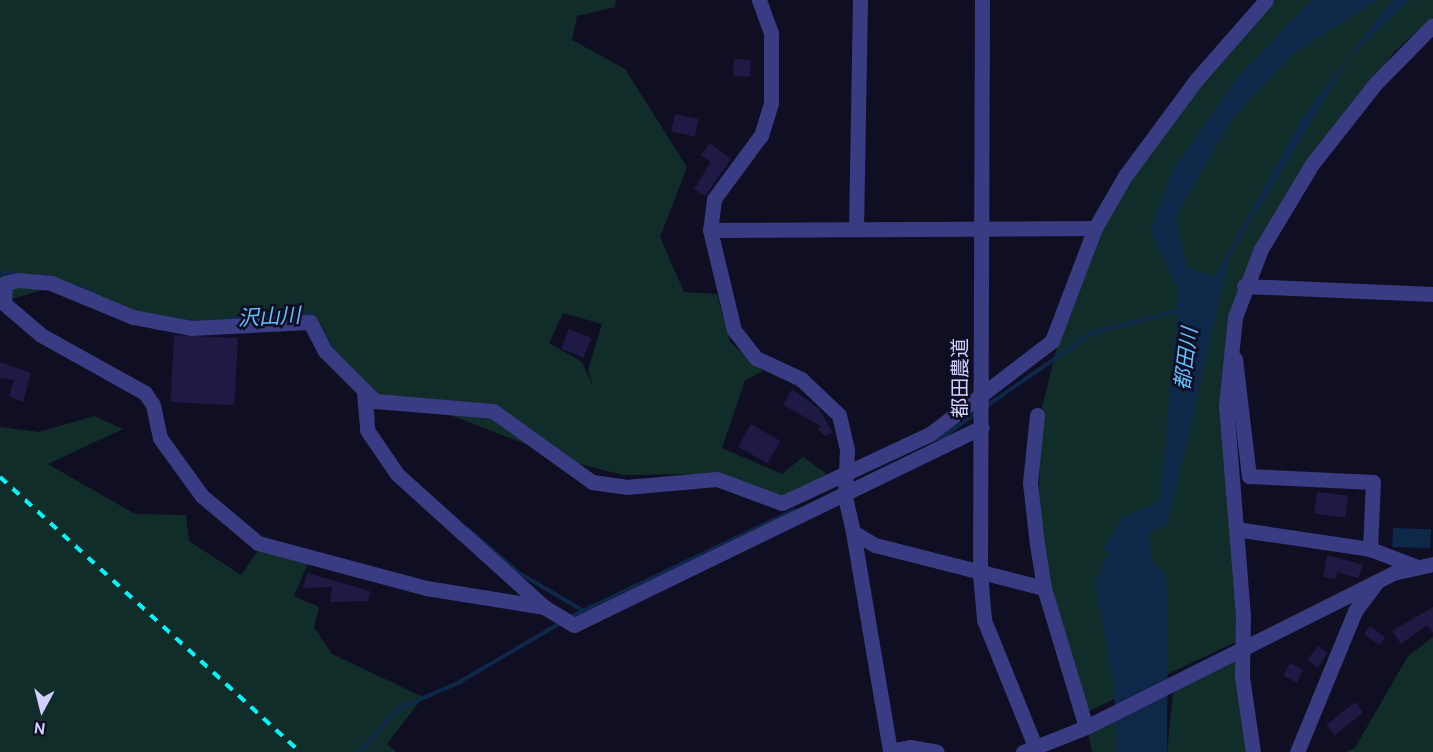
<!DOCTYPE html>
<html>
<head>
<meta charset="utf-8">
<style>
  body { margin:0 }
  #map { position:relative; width:1433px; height:752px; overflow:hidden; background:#100e23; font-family:Cabin,"Noto Sans JP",sans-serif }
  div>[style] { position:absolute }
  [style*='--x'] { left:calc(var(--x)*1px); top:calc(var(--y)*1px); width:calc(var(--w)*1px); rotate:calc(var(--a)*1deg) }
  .green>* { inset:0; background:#112d2a }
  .water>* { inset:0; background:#0d2849; transform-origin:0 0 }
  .stream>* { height:4px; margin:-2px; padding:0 2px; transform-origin:2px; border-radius:2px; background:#0d2849 }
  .building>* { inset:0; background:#1f1a44; transform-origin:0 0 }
  .minor>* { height:15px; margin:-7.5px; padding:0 7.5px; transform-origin:7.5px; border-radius:7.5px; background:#393c82 }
  .rail>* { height:4px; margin-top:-2px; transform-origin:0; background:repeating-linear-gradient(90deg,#01f7fb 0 9px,transparent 0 17px) }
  span { translate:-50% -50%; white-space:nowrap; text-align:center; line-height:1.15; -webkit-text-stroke:5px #100e23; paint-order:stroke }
  .street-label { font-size:20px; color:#d2d0ff }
  .water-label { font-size:21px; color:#5fc2ff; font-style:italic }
  .north { position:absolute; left:12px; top:680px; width:60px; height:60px; -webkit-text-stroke:4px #100e23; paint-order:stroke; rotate:187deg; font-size:16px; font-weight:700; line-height:24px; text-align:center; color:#d2d0ff }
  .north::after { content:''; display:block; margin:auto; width:21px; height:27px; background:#d2d0ff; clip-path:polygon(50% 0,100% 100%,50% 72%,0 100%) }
</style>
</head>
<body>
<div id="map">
  <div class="green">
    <div style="clip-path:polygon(evenodd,0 0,616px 0,615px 7px,577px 16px,572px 40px,625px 69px,687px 167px,660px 237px,684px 292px,717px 294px,730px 342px,763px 371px,745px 380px,722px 448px,782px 474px,803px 457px,827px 474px,781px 500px,709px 474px,623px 475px,572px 462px,450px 415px,380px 404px,298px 322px,203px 326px,121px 311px,64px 284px,0 302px,0 0,563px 313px,602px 324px,588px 370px,594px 388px,582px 362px,549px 343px,563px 313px)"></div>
    <div style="clip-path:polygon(1275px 0,1433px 0,1433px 17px,1394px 52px,1284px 210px,1225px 350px,1238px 641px,1087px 712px,1057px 622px,1038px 517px,1042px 407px,1069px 300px,1116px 201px,1162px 128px)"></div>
    <div style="clip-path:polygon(94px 416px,123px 429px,48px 464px,135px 514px,186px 515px,189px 541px,241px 575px,264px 542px,313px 552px,294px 596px,319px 607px,314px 627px,332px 654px,423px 697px,387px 744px,396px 752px,0 752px,0 427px,39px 432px)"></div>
    <div style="clip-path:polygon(1433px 637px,1433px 752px,1346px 752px,1355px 748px,1408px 656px)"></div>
    <div style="clip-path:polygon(1236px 661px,1247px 752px,1167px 752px,1173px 692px)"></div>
    <div style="clip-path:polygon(1116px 719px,1120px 752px,1092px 752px,1088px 732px)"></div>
  </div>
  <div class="water">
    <div style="clip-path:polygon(1312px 0,1377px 0,1294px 53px,1234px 116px,1175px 217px,1187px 268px,1215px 277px,1303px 117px,1392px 0,1410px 0,1350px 57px,1229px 258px,1168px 524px,1148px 533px,1152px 561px,1165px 574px,1168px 601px,1167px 752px,1117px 752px,1114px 687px,1095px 584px,1108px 554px,1113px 555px,1103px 549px,1124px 516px,1160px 502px,1179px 291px,1150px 231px,1173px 170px,1237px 78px)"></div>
    <div style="left:1393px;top:528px;width:38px;height:19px;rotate:2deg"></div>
  </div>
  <div class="stream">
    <div style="--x:0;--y:273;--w:16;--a:4"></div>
    <div style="--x:42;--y:275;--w:57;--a:19.4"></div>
    <div style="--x:228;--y:319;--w:83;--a:-3.4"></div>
    <div style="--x:311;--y:314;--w:40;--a:58"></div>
    <div style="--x:372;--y:403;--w:16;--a:86"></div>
    <div style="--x:985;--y:407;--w:130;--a:-34.7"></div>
    <div style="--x:1092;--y:333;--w:91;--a:-14.6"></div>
    <div style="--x:939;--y:440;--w:46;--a:-36.1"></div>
    <div style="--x:468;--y:529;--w:67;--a:40.8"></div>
    <div style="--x:519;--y:573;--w:73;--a:30.4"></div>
    <div style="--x:568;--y:618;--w:250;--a:-25.5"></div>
    <div style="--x:360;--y:752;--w:57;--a:-48.5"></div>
    <div style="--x:398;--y:709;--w:65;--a:-23.4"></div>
    <div style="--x:458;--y:683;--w:121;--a:-30.4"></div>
  </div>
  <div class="building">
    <div style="left:734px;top:59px;width:17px;height:17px;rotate:3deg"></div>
    <div style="left:675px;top:114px;width:24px;height:18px;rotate:12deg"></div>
    <div style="clip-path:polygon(710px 143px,731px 159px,705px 196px,694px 189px,711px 162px,701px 155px)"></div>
    <div style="left:569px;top:329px;width:24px;height:21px;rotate:22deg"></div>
    <div style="left:174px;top:335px;width:64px;height:67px;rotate:3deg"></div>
    <div style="clip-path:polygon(0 362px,31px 373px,23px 402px,9px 396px,14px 380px,0 378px)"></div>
    <div style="clip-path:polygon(792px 389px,819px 409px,833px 433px,825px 436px,818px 430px,821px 426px,783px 405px)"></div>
    <div style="left:751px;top:424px;width:34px;height:26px;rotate:30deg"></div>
    <div style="left:1317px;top:492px;width:31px;height:22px;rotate:7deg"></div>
    <div style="clip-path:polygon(1327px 555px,1363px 565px,1358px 578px,1337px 572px,1336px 579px,1323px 577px)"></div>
    <div style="clip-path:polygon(307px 573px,370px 591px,368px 601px,330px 602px,332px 587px,303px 588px)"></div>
    <div style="clip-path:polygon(1433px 607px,1433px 633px,1427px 625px,1401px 644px,1392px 631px)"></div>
    <div style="left:1370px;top:626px;width:19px;height:10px;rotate:36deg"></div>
    <div style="clip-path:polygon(1318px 646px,1327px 653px,1318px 668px,1307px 660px)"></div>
    <div style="left:1290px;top:663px;width:15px;height:14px;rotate:28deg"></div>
    <div style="left:1355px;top:702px;width:13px;height:37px;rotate:51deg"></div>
  </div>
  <div class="minor">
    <div style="--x:759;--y:0;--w:35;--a:70"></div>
    <div style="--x:771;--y:33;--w:70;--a:90"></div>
    <div style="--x:771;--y:103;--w:34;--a:107"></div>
    <div style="--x:761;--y:135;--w:79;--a:126.3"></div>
    <div style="--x:714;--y:199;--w:31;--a:97"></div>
    <div style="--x:710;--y:230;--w:103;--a:76.5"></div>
    <div style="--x:734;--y:330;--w:36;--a:52"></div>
    <div style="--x:756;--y:358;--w:50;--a:25"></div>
    <div style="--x:801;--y:379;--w:52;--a:43.5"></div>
    <div style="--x:839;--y:415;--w:35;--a:77"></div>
    <div style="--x:847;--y:449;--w:48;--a:92.4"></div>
    <div style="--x:845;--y:497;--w:36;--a:77"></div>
    <div style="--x:853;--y:532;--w:26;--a:31"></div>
    <div style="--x:875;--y:545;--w:174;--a:14.3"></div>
    <div style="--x:982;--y:0;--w:573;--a:90.2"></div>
    <div style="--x:980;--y:573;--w:47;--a:85.1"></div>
    <div style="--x:984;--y:620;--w:136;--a:68"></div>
    <div style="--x:856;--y:229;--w:229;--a:-89"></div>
    <div style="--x:710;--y:230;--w:385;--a:-0.3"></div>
    <div style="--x:1244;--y:286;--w:189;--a:2.4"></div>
    <div style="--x:0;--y:300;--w:54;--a:40.5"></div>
    <div style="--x:41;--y:335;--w:119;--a:29.1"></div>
    <div style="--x:145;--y:393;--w:14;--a:56"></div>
    <div style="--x:153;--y:405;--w:34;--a:78"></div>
    <div style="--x:160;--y:438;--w:72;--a:54.1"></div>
    <div style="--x:202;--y:496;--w:73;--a:40"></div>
    <div style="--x:258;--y:543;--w:174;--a:15"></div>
    <div style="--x:426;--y:588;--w:120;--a:9.1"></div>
    <div style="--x:544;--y:607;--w:35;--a:31"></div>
    <div style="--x:574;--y:625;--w:453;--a:-25.9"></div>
    <div style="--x:4;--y:302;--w:19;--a:-87"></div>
    <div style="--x:5;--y:283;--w:13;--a:-13"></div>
    <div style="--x:18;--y:280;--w:33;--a:5"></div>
    <div style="--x:51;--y:283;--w:89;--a:22.5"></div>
    <div style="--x:133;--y:317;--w:59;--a:10.7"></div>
    <div style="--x:191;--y:328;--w:119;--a:-2.9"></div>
    <div style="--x:310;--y:322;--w:33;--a:63"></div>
    <div style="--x:325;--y:351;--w:71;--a:45"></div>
    <div style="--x:375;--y:401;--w:118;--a:4.8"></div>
    <div style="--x:493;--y:411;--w:122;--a:35.6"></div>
    <div style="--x:592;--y:482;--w:34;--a:8"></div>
    <div style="--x:626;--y:487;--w:91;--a:-5"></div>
    <div style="--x:717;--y:479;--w:69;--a:20.3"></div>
    <div style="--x:782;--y:503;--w:163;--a:-25"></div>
    <div style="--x:930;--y:434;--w:153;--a:-37.3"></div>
    <div style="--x:1052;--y:341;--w:121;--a:-69.2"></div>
    <div style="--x:1095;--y:228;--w:60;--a:-60"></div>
    <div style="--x:1125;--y:176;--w:119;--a:-53.5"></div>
    <div style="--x:1196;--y:80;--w:106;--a:-48.8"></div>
    <div style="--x:1235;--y:359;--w:118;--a:83.2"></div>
    <div style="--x:1249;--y:476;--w:124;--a:2.8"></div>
    <div style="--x:1373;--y:482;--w:67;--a:92.6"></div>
    <div style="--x:364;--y:392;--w:38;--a:85"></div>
    <div style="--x:367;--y:430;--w:53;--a:55.7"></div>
    <div style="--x:397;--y:474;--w:198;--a:42.1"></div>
    <div style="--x:1037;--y:415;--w:68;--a:95.9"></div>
    <div style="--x:1030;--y:483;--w:61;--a:83.5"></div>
    <div style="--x:1037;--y:544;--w:45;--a:81"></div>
    <div style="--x:1044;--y:588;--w:145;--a:73.2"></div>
    <div style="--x:1236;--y:529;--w:135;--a:8.5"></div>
    <div style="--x:1370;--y:549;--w:48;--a:20.7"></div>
    <div style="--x:853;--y:532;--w:222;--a:80.4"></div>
    <div style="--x:890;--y:751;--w:20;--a:-11"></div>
    <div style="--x:910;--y:747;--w:27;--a:10"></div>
    <div style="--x:1023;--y:752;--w:68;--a:-21.6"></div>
    <div style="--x:1086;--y:727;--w:343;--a:-26.6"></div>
    <div style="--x:1393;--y:573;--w:41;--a:-12.7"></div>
    <div style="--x:1253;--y:752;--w:76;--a:-98.3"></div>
    <div style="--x:1242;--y:677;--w:61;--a:-89.1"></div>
    <div style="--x:1243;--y:616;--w:211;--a:-94.6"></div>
    <div style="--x:1226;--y:406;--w:89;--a:-84.2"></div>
    <div style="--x:1235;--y:317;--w:73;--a:-69.1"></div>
    <div style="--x:1261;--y:249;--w:99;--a:-59"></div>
    <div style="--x:1312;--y:164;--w:103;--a:-51.7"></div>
    <div style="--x:1376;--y:83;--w:81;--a:-45.5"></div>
    <div style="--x:1297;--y:752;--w:152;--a:-67.6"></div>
    <div style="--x:1355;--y:611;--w:34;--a:-53"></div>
  </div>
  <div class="rail">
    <div style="--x:0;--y:477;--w:407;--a:42.5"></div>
  </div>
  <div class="street-label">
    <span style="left:960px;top:378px;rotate:-90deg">都田農道</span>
  </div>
  <div class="water-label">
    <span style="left:269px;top:317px;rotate:-3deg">沢山川</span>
    <span style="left:1186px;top:359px;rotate:-83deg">都田川</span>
  </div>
  <div class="north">N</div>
</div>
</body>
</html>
